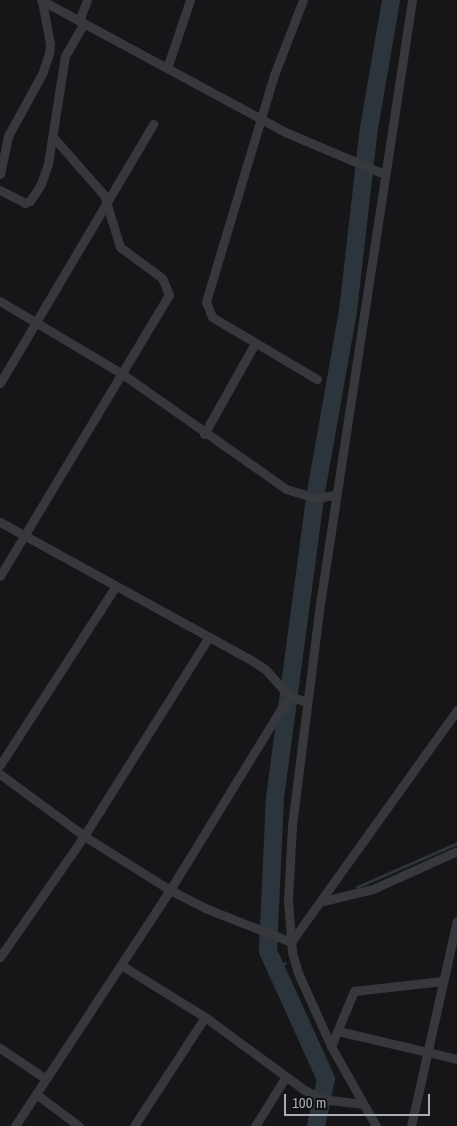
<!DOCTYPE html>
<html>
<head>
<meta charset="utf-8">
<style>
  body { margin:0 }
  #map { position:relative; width:457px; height:1126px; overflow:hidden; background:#161618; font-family:"Archivo Narrow",sans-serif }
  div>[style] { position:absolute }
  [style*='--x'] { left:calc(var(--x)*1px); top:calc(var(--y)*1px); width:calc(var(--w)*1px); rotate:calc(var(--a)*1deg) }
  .stream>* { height:3px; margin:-1.5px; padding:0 1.5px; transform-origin:1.5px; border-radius:1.5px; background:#2c353c }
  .river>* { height:18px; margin:-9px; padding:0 9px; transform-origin:9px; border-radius:9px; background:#2c353c }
  .street>* { height:9px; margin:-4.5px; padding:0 4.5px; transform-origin:4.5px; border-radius:4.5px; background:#37383d }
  span { translate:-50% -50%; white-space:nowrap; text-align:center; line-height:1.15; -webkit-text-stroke:5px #111113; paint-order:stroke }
  .scale { position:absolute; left:284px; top:1094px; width:146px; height:22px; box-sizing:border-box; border:2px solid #a8adb8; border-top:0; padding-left:6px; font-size:15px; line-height:18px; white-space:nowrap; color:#a8adb8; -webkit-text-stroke:4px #111113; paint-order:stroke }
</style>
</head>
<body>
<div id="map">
  <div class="stream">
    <div style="--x:357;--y:887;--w:109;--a:-23.7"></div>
    <div style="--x:275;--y:968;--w:11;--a:-27"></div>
  </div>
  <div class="river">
    <div style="--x:316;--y:1126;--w:48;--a:-78"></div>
    <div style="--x:326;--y:1079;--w:141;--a:-114.4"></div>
    <div style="--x:268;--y:951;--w:153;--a:-87.4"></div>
    <div style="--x:275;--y:798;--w:303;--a:-82.4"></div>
    <div style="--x:315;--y:498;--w:190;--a:-80"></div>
    <div style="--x:348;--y:311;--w:184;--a:-83.5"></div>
    <div style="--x:369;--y:128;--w:130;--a:-80.2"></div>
  </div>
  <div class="street">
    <div style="--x:41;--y:0;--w:277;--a:28.4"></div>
    <div style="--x:285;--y:132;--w:108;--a:23"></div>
    <div style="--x:303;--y:0;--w:80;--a:111.1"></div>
    <div style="--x:274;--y:75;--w:237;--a:106.7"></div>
    <div style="--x:206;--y:302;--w:16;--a:68"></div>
    <div style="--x:212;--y:317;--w:122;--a:30.6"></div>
    <div style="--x:79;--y:21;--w:22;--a:-69"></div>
    <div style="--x:167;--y:68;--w:72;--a:-71.3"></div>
    <div style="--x:0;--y:174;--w:39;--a:-78"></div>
    <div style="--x:8;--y:136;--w:71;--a:-61.3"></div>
    <div style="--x:42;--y:74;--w:21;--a:-71"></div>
    <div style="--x:49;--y:54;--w:10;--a:-84"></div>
    <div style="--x:50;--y:44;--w:44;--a:-100.5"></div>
    <div style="--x:0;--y:190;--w:28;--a:27"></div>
    <div style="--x:25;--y:203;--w:5;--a:-22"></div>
    <div style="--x:30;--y:201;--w:20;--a:-57"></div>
    <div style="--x:41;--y:184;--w:21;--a:-71"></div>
    <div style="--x:48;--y:164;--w:109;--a:-81.1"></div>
    <div style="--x:65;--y:56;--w:38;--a:-60"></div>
    <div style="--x:0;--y:301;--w:141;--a:30.8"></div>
    <div style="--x:121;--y:373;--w:202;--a:35.1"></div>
    <div style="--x:286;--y:489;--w:30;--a:17"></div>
    <div style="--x:315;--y:498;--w:21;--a:-8"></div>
    <div style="--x:0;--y:383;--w:301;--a:-59.4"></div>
    <div style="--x:204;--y:434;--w:104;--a:-60.7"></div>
    <div style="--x:0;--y:522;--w:286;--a:28.8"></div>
    <div style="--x:251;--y:660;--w:17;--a:33"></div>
    <div style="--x:265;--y:669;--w:36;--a:48"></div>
    <div style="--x:289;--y:696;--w:19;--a:18"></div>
    <div style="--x:0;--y:576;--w:328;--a:-59"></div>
    <div style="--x:169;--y:295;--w:18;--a:-112"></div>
    <div style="--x:162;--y:278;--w:52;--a:-143.6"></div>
    <div style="--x:120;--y:247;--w:54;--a:-107.1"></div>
    <div style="--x:104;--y:195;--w:77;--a:-131.3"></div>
    <div style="--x:0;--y:765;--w:212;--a:-57.1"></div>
    <div style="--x:0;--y:774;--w:104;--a:36.4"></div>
    <div style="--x:84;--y:836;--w:102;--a:32.1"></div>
    <div style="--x:170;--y:890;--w:39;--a:27"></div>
    <div style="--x:205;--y:908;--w:92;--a:21.6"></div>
    <div style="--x:291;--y:942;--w:285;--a:-54.4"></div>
    <div style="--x:323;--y:901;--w:51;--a:-13.5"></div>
    <div style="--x:373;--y:889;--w:92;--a:-24.3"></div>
    <div style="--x:0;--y:957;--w:147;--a:-55.2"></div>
    <div style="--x:84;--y:836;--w:235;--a:-57.9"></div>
    <div style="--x:121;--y:965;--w:99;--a:31.8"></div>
    <div style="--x:205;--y:1017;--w:122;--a:36.3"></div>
    <div style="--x:303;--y:1089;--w:21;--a:28"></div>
    <div style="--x:322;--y:1099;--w:41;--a:7"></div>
    <div style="--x:338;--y:1031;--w:122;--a:13.2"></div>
    <div style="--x:331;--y:1046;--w:60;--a:-67.3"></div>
    <div style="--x:354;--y:991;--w:89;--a:-6.5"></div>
    <div style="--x:0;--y:1048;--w:55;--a:34"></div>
    <div style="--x:36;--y:1094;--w:54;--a:36.7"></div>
    <div style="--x:15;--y:1126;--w:282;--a:-56.7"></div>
    <div style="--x:170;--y:890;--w:228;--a:-58.5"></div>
    <div style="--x:134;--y:1126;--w:130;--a:-56.9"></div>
    <div style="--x:255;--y:1126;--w:57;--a:-58"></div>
    <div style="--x:376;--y:1126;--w:92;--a:-119.4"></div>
    <div style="--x:331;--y:1046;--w:80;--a:-114.3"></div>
    <div style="--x:298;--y:973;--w:22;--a:-106"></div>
    <div style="--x:292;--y:952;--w:52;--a:-94.4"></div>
    <div style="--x:288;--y:900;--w:75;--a:-86.9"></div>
    <div style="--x:292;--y:825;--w:223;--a:-82.8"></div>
    <div style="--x:320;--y:604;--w:611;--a:-81.34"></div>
    <div style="--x:411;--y:1126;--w:210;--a:-77.4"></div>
  </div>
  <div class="scale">100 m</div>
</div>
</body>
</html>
